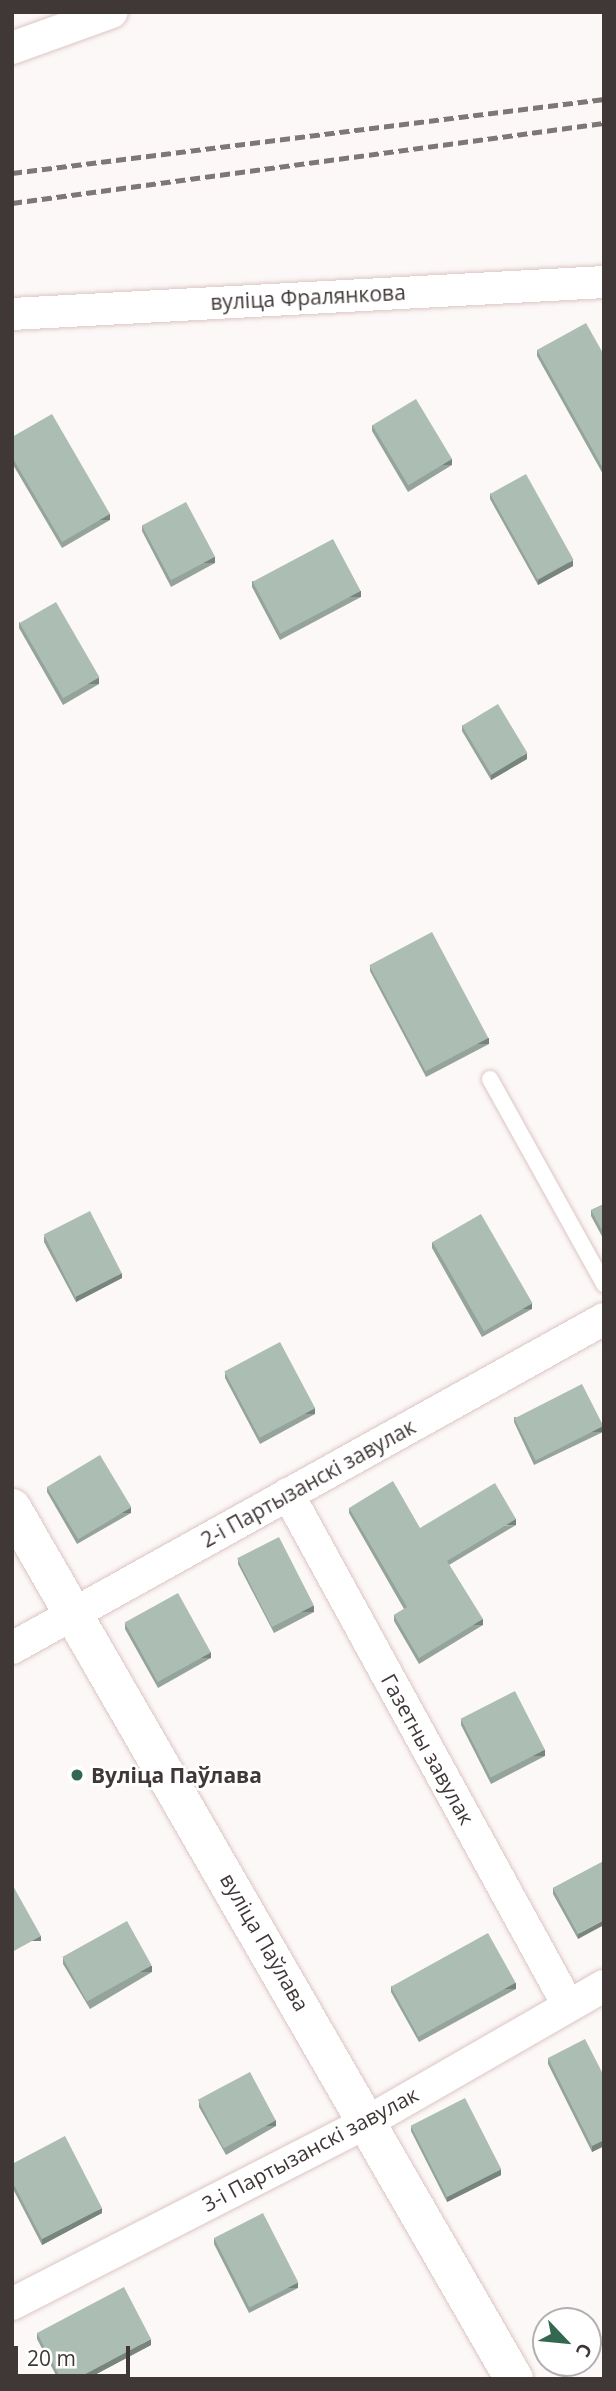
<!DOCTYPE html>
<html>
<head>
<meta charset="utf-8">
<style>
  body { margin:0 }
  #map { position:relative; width:616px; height:2391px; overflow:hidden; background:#fcf8f7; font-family:"Open Sans",sans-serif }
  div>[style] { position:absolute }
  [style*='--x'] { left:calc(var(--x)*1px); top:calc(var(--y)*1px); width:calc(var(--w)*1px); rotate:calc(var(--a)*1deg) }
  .roads { filter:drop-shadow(0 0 2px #dbc6c4) drop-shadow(0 0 2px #dbc6c4) }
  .lane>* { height:16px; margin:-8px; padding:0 8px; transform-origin:8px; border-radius:8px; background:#fff }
  .street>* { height:32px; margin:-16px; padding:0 16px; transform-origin:16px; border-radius:16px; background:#fff }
  .secondary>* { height:38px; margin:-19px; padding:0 19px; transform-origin:19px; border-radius:19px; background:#fff }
  .rail>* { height:5px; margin-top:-2.5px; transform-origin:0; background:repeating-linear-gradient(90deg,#7e7776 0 10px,transparent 0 15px) }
  .wall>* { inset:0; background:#94a39b }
  .shaded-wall>* { inset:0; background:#78857e; transform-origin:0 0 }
  .building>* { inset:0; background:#acbeb4; transform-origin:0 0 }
  .dots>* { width:19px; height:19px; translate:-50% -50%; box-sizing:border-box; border:4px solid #fff; border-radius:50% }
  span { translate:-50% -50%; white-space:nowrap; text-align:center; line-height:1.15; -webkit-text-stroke:5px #fff; paint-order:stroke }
  .street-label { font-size:21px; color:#403837 }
  .poi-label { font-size:21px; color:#403837; font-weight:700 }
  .left { translate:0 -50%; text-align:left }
  .frame { position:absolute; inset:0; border:14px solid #403837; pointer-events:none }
  .north { position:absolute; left:532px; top:2307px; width:70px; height:70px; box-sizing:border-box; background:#fff; border:2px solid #b3afaf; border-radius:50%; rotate:116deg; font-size:19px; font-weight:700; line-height:28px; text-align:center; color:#403837 }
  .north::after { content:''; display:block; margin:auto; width:24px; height:32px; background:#31684f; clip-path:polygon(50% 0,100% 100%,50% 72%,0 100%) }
  .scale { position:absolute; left:14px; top:2346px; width:116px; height:32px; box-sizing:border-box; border:4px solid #403837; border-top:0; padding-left:9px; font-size:21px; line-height:24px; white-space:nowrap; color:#403837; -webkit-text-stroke:5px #fff; paint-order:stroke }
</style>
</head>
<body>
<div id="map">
  <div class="roads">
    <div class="lane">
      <div style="--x:490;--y:1079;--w:235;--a:60.9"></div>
    </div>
    <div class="street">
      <div style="--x:12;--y:48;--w:106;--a:-19.8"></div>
      <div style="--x:12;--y:314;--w:593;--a:-3.09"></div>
      <div style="--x:288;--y:1494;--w:583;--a:61.28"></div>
      <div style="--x:12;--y:1648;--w:677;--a:-29.06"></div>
      <div style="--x:12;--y:2304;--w:401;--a:-27.1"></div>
      <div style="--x:369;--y:2121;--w:271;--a:-29.9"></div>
    </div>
    <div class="secondary">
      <div style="--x:12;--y:1508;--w:1005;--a:60.04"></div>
    </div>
  </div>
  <div class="rail">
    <div style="--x:12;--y:173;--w:597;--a:-7.13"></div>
    <div style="--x:12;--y:203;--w:597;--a:-7.7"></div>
  </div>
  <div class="wall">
    <div style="clip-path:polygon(537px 350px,604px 355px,604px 476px,537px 356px)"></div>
    <div style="clip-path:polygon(372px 425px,452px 465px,408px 492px,372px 431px)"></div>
    <div style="clip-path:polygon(12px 437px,110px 520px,62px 548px,12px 463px)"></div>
    <div style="clip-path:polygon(490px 493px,573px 566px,538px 585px,490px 499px)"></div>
    <div style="clip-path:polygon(142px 525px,215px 563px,171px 587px,142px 531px)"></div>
    <div style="clip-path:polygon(252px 581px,361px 597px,280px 640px,252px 587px)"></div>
    <div style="clip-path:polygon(19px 622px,99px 684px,63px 705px,19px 628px)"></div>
    <div style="clip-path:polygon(462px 725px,527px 759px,491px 780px,462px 731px)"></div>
    <div style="clip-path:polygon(370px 966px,489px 1044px,426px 1077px,370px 971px)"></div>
    <div style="clip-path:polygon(604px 1204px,604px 1240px,591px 1216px,591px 1210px)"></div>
    <div style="clip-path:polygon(44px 1236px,122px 1278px,76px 1302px,44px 1242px)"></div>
    <div style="clip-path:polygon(432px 1242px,532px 1309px,482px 1337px,432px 1248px)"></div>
    <div style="clip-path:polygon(225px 1373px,315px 1414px,260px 1444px,225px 1378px)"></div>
    <div style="clip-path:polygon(514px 1417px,603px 1432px,534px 1465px,514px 1422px)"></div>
    <div style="clip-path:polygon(47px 1487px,131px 1513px,77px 1544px,47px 1492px)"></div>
    <div style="clip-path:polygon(349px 1508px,420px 1528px,516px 1525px,449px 1565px,483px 1625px,419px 1664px,394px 1621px,394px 1615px,404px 1609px,349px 1513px)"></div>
    <div style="clip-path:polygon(238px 1559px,314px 1612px,274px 1633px,238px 1564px)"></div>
    <div style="clip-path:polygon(125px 1623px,211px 1658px,158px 1688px,125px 1629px)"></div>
    <div style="clip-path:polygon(461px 1719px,545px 1756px,491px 1784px,461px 1725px)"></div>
    <div style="clip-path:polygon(604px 1861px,578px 1939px,553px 1894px,553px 1888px)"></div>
    <div style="clip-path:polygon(63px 1958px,152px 1972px,90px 2009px,63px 1964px)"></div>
    <div style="clip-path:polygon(391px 1986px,516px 1989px,419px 2042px,391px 1992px)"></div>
    <div style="clip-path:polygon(548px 2058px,604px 2076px,604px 2146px,592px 2152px,548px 2064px)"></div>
    <div style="clip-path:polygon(199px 2101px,276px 2126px,226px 2155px,199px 2107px)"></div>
    <div style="clip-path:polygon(411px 2126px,501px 2175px,447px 2202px,411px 2131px)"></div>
    <div style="clip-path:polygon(12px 2164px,102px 2213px,42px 2245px,12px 2187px)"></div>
    <div style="clip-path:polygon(214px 2238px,298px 2288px,249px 2313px,214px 2244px)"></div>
    <div style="clip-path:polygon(37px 2333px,151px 2345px,87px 2379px,58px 2379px,37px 2339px)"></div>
  </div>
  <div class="shaded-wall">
    <div style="left:452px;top:459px;width:6px;height:52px;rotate:90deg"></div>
    <div style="left:110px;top:514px;width:6px;height:56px;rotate:90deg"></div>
    <div style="left:215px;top:557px;width:6px;height:50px;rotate:90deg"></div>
    <div style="clip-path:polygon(573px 560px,573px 566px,538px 585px,538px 580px)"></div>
    <div style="left:361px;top:591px;width:6px;height:92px;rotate:90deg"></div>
    <div style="left:99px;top:678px;width:6px;height:42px;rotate:90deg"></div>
    <div style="clip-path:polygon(527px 753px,527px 759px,491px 780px,491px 775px)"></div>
    <div style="left:489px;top:1038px;width:6px;height:71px;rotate:90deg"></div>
    <div style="clip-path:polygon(122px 1273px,122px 1278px,76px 1302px,76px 1296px)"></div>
    <div style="left:532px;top:1303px;width:6px;height:57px;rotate:90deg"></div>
    <div style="left:315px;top:1408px;width:6px;height:63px;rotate:90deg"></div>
    <div style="left:603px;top:1426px;width:6px;height:76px;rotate:90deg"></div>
    <div style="left:131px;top:1507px;width:6px;height:62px;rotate:90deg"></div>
    <div style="left:516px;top:1519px;width:6px;height:81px;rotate:90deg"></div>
    <div style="left:314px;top:1606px;width:6px;height:45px;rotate:90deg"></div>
    <div style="left:483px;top:1619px;width:6px;height:75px;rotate:90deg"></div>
    <div style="left:211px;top:1652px;width:6px;height:61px;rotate:90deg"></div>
    <div style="left:545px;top:1750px;width:6px;height:61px;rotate:90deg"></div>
    <div style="clip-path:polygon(604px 1920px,604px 1925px,578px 1939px,578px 1934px)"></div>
    <div style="left:41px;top:1936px;width:5px;height:33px;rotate:90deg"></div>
    <div style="left:152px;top:1966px;width:6px;height:72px;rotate:90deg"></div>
    <div style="left:516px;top:1983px;width:6px;height:111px;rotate:90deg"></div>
    <div style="left:276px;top:2120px;width:6px;height:58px;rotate:90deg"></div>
    <div style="clip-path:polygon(604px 2140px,604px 2146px,592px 2152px,592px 2146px)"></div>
    <div style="clip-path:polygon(501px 2169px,501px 2175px,447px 2202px,447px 2197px)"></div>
    <div style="clip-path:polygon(102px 2208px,102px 2213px,42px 2245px,42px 2239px)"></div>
    <div style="left:298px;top:2283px;width:5px;height:55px;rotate:90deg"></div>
    <div style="clip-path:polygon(151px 2339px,151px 2345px,87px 2379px,76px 2379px)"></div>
  </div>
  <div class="building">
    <div style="clip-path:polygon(586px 323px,604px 355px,604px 470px,537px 350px)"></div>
    <div style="left:416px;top:399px;width:70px;height:51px;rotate:59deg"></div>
    <div style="clip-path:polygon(52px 414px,110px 514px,62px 542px,12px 457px,12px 437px)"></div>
    <div style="left:526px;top:474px;width:98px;height:41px;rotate:61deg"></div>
    <div style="left:186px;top:502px;width:62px;height:50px;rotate:62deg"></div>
    <div style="left:333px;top:539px;width:59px;height:91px;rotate:62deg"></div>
    <div style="left:56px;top:602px;width:87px;height:42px;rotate:60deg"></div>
    <div style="left:498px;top:704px;width:57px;height:42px;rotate:59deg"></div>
    <div style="left:432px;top:932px;width:120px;height:71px;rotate:62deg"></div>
    <div style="clip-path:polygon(604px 1204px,604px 1234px,591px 1210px)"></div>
    <div style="left:90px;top:1211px;width:70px;height:52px;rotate:63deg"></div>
    <div style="left:481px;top:1214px;width:103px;height:56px;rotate:60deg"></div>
    <div style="left:280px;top:1342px;width:75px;height:63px;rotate:62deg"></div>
    <div style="left:582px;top:1384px;width:47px;height:76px;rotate:63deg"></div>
    <div style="left:100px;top:1455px;width:61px;height:62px;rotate:59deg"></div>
    <div style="clip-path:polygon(393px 1481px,420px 1528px,495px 1483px,516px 1519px,447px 1561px,483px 1619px,419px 1658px,394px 1615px,407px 1607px,349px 1508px)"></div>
    <div style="left:279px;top:1537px;width:77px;height:47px;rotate:63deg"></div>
    <div style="left:178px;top:1593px;width:68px;height:61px;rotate:61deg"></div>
    <div style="left:515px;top:1691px;width:66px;height:61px;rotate:63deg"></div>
    <div style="clip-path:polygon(604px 1861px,604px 1920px,578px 1934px,553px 1888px)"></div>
    <div style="clip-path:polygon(12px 1884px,41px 1936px,12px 1952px)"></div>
    <div style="left:127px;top:1921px;width:51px;height:74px;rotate:61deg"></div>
    <div style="left:488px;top:1933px;width:57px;height:111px;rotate:61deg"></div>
    <div style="clip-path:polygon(585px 2039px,604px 2076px,604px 2140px,592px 2146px,548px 2058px)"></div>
    <div style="left:250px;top:2072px;width:55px;height:59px;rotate:62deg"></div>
    <div style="left:465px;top:2098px;width:80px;height:61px;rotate:63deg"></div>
    <div style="clip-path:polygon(65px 2136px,102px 2208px,42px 2239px,12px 2181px,12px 2164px)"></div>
    <div style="left:263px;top:2213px;width:78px;height:55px;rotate:63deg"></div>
    <div style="clip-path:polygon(124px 2287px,151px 2339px,76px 2379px,61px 2379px,37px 2333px)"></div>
  </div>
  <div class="dots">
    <div style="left:77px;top:1775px;background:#31684f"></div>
  </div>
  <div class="street-label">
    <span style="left:308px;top:297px;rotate:-3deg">вуліца Фралянкова</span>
    <span style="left:308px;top:1483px;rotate:-29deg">2-і Партызанскі завулак</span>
    <span style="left:428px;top:1749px;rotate:61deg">Газетны завулак</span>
    <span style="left:265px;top:1942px;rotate:60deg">вуліца Паўлава</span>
    <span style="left:310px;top:2149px;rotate:-28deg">3-і Партызанскі завулак</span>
  </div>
  <div class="poi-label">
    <span class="left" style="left:91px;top:1775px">Вуліца Паўлава</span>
  </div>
  <div class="frame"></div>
  <div class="north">С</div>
  <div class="scale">20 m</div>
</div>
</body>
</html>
